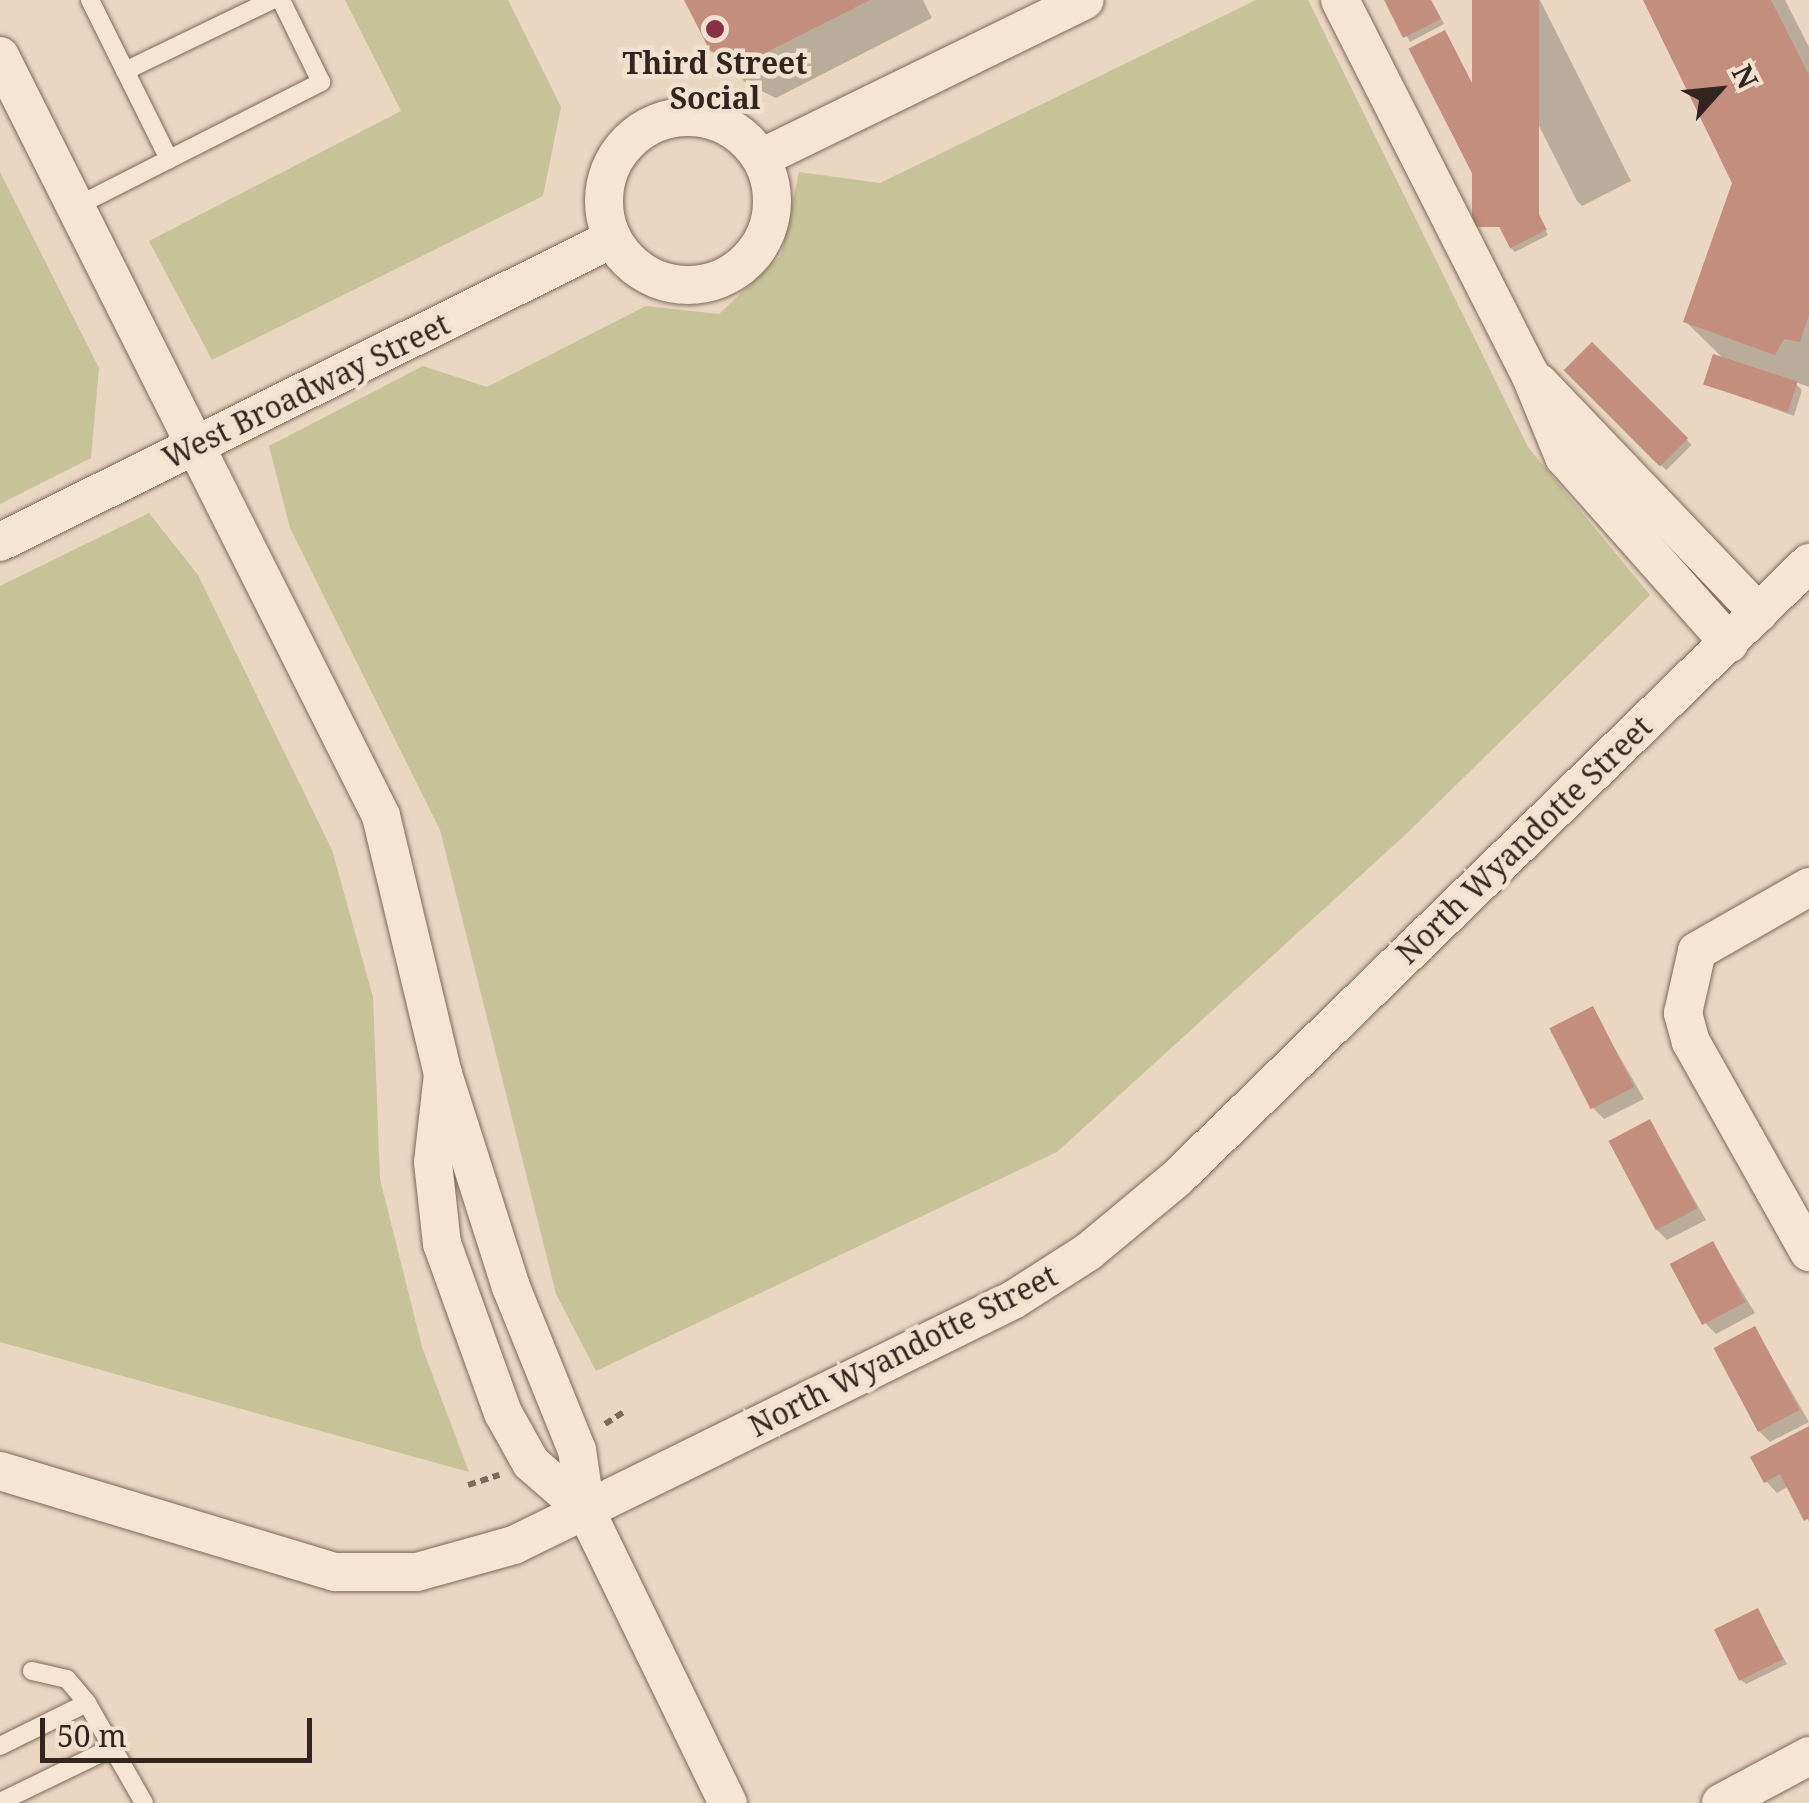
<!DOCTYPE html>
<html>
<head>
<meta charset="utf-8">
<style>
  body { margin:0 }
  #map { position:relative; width:1809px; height:1803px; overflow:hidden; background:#e9d7c2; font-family:"Noto Serif",serif }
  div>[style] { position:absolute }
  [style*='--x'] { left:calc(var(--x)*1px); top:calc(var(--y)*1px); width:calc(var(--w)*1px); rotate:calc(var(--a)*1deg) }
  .green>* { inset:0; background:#c5c397 }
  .shadow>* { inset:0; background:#0003; transform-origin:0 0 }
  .building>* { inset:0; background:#c38e7b; transform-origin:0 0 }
  .path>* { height:6px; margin-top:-3px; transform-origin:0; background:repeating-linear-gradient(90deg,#80695b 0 8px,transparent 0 13px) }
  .roads { filter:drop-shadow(0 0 2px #80695b) drop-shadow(0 0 2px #80695b) }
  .service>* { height:18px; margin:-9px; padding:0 9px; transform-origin:9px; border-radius:9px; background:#f5e6d4 }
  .minor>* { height:38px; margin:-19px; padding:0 19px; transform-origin:19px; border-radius:19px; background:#f5e6d4 }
  .minor>.ring { margin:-19px; padding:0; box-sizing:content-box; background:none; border:38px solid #f5e6d4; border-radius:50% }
  .dots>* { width:28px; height:28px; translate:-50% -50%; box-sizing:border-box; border:5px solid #f1e2d0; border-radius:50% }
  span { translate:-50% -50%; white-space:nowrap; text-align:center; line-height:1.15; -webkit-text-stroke:9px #f1e2d0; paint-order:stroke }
  .poi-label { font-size:30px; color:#32241e; font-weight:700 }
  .street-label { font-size:30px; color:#32241e }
  .north { position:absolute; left:1669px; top:40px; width:100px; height:100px; -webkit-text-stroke:8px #f1e2d0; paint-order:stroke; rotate:63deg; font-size:28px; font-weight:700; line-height:40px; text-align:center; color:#32241e }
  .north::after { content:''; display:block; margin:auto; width:35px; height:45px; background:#32241e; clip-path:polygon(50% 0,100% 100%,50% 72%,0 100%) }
  .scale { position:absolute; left:40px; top:1718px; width:272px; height:45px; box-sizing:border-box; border:5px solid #32241e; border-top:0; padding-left:12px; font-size:30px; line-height:35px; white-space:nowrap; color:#32241e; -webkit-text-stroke:8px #f1e2d0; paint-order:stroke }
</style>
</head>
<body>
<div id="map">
  <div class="green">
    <div style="clip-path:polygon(345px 0,508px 0,561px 107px,543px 196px,212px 360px,149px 241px,401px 111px)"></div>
    <div style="clip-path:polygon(1256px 0,1308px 0,1528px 447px,1650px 595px,1404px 836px,1057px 1152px,596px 1371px,556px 1294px,440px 830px,290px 528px,269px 446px,423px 366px,487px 387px,646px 306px,719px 314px,781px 255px,799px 172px,880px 183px)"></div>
    <div style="clip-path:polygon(0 172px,99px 368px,91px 458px,0 504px)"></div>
    <div style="clip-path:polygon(149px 513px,198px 575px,332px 850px,373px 997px,380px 1179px,422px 1347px,469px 1472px,0 1342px,0 586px)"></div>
  </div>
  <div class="shadow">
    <div style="clip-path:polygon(687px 0,923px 0,932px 18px,776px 98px,747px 84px,712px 50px)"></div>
    <div style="clip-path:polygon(1386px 0,1431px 0,1444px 24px,1410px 42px)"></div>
    <div style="clip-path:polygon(1475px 0,1540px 0,1631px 181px,1582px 206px,1577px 201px)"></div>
    <div style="clip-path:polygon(1646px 0,1785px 0,1809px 47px,1809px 387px,1793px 381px,1802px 390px,1794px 416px,1706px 384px,1726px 361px,1686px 322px,1734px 183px)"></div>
    <div style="clip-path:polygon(1444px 33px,1548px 235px,1515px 252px,1510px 247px)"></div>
    <div style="left:1592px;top:345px;width:141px;height:36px;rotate:45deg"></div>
    <div style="clip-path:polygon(1592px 1009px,1644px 1099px,1604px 1119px,1593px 1108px)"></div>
    <div style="clip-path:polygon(1650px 1122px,1706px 1220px,1667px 1240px,1656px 1229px)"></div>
    <div style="clip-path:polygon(1713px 1244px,1755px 1313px,1716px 1334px,1705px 1323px)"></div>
    <div style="clip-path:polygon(1755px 1329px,1809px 1422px,1770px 1442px,1759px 1431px)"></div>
    <div style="clip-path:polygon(1809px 1429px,1809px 1522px,1789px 1486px,1777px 1493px,1766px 1481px)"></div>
    <div style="clip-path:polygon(1758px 1611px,1787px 1664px,1746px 1684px,1741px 1680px)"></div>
  </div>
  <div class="building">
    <div style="clip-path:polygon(684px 0,870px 0,741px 65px,710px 51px)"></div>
    <div style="clip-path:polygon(1384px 0,1431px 0,1441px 19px,1403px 38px)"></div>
    <div style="left:1472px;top:0;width:67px;height:227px"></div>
    <div style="clip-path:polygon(1643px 0,1771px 0,1809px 75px,1809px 315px,1800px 342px,1784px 339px,1775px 355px,1683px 322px,1732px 183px)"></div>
    <div style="left:1445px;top:30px;width:224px;height:41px;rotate:63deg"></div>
    <div style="left:1592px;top:342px;width:136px;height:40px;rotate:45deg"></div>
    <div style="left:1713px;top:354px;width:89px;height:32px;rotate:18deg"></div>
    <div style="left:1593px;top:1006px;width:91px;height:49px;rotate:63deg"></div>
    <div style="left:1650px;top:1119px;width:101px;height:47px;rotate:62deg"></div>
    <div style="left:1713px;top:1241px;width:69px;height:49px;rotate:62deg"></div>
    <div style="left:1755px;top:1326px;width:95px;height:47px;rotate:62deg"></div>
    <div style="clip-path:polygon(1809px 1426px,1809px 1518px,1804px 1521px,1780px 1474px,1764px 1483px,1750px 1457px)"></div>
    <div style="left:1758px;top:1608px;width:57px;height:49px;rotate:64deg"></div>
  </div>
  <div class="path">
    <div style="--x:605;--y:1424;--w:24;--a:-33"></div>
    <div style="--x:468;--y:1485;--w:33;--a:-18"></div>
  </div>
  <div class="roads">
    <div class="service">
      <div style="--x:90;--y:0;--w:178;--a:63.6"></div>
      <div style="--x:125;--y:71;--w:163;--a:-25.8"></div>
      <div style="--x:77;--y:206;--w:274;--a:-26.9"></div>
      <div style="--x:321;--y:82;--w:91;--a:-116"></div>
      <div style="--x:32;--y:1671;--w:36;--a:13"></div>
      <div style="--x:67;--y:1679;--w:31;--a:50"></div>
      <div style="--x:87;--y:1703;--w:115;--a:60.3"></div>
      <div style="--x:0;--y:1746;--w:97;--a:-26.3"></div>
      <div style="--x:0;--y:1802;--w:127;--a:-25.8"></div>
    </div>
    <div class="minor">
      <div style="--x:1340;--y:0;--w:419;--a:63.1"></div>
      <div style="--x:1530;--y:374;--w:90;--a:67.7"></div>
      <div style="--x:1564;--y:457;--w:249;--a:48.4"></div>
      <div style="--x:0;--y:56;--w:850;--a:63.37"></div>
      <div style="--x:381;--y:816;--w:265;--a:76.5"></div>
      <div class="ring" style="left:604px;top:117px;width:130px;height:130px"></div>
      <div style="--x:761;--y:158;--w:360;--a:-26"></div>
      <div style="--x:1539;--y:383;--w:318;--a:46.3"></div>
      <div style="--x:0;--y:542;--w:683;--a:-26.34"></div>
      <div style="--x:1809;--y:887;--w:129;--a:150.3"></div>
      <div style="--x:1697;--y:951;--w:64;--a:102.7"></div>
      <div style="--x:1683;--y:1013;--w:30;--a:75"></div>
      <div style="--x:1691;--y:1042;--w:241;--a:60.7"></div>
      <div style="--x:0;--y:1471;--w:350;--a:16.8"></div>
      <div style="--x:335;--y:1572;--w:82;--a:0"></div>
      <div style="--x:417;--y:1572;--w:101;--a:-15.6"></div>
      <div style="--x:514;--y:1545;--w:556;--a:-26.15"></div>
      <div style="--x:1013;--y:1300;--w:89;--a:-32.6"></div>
      <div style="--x:1088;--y:1252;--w:116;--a:-39.7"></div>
      <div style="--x:1177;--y:1178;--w:882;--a:-44.22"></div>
      <div style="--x:586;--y:1511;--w:73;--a:-138.9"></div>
      <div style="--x:531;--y:1463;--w:57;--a:-119.2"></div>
      <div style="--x:503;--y:1413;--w:180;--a:-109.8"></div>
      <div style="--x:442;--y:1244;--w:82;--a:-96.3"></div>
      <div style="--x:433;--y:1162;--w:89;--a:-83.5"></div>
      <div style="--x:443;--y:1074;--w:224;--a:72.3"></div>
      <div style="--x:511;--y:1287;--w:176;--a:68"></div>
      <div style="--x:577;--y:1450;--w:62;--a:81.6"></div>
      <div style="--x:586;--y:1511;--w:325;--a:64.1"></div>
      <div style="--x:1721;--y:1803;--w:100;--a:-28.1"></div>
    </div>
  </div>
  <div class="dots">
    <div style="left:715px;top:29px;background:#893140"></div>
  </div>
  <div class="poi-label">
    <span style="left:715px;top:80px">Third Street<br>Social</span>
  </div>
  <div class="street-label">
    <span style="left:306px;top:391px;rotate:-26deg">West Broadway Street</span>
    <span style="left:1524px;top:840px;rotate:-44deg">North Wyandotte Street</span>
    <span style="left:903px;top:1351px;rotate:-27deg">North Wyandotte Street</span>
  </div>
  <div class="north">N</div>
  <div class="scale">50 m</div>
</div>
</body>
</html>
